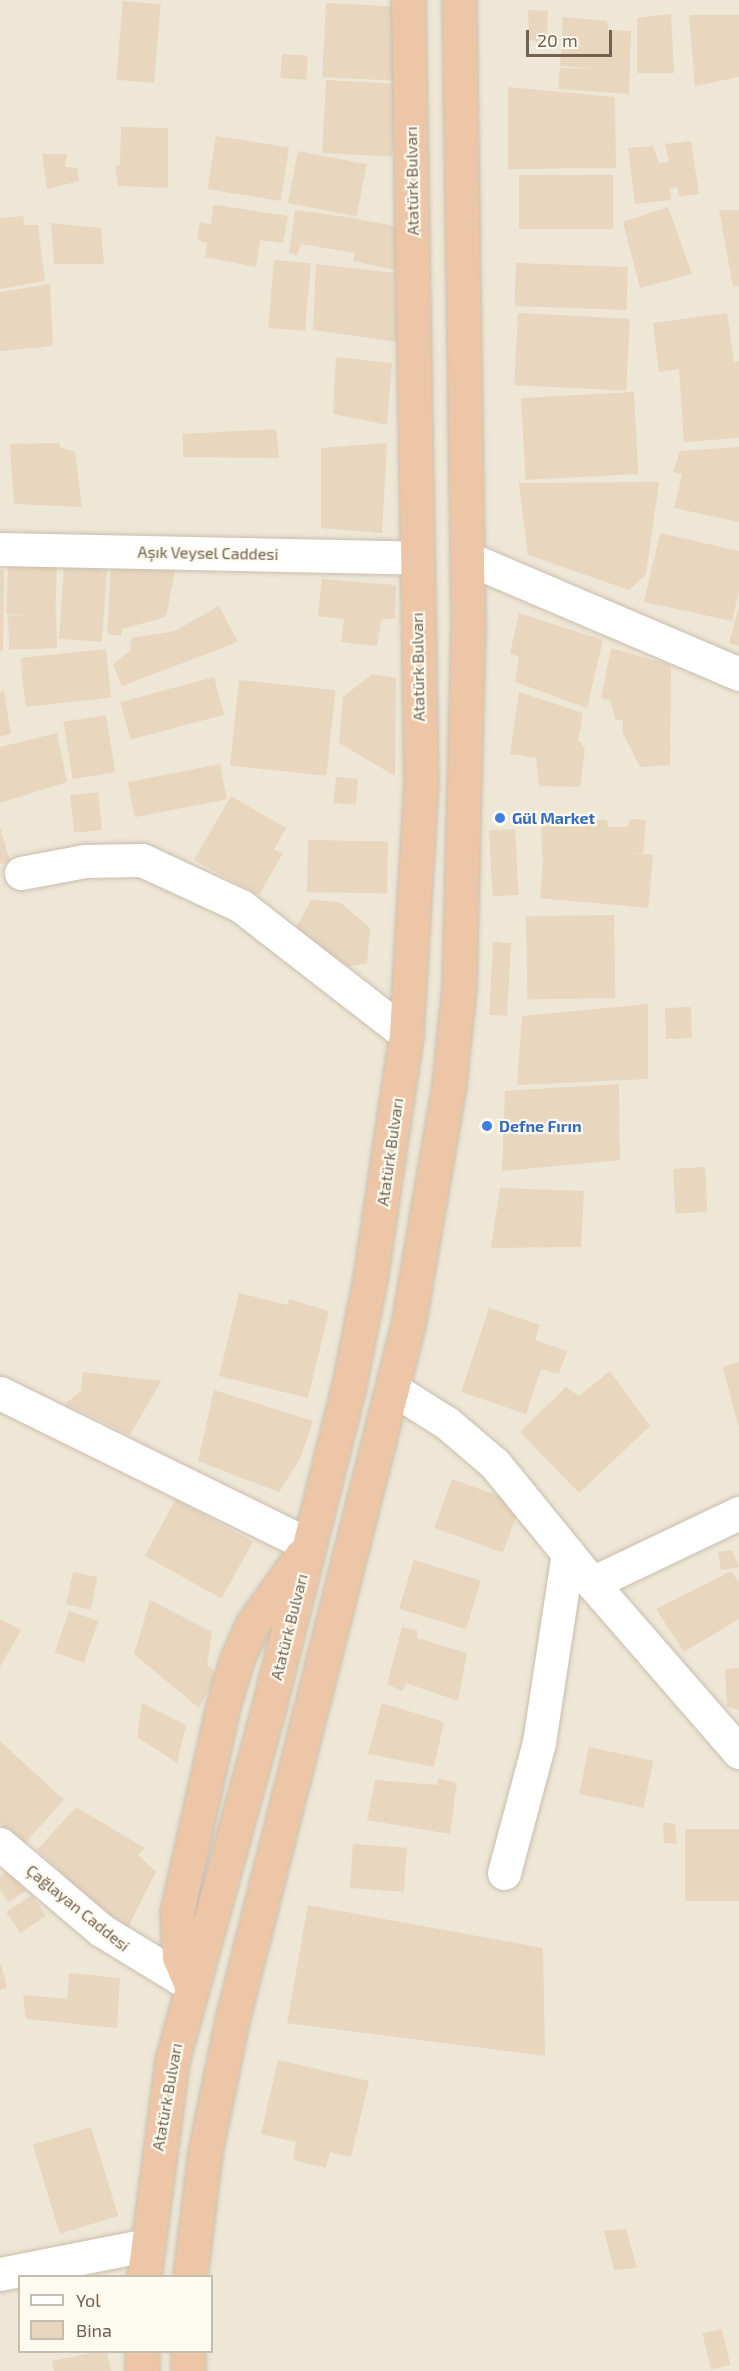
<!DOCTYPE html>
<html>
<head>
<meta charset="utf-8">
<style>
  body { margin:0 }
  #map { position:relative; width:739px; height:2371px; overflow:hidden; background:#faf7e9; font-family:"Exo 2",sans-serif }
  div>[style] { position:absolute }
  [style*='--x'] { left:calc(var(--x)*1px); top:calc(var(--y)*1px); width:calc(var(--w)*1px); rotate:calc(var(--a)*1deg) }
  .residential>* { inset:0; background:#eee7d6 }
  .building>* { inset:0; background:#e8d6bf; transform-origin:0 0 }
  .roads { filter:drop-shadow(0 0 2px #c8bead) drop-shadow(0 0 2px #c8bead) }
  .minor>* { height:33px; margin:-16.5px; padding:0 16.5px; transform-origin:16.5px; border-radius:16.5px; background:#fff }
  .highway>* { height:33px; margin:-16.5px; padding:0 16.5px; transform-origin:16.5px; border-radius:16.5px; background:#edc5a7 }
  .dots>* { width:16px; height:16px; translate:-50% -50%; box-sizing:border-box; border:3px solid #fdfaf0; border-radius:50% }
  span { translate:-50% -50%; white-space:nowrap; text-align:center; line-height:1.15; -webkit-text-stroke:4.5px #fdfaf0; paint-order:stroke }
  .street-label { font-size:16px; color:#72624f }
  .shop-label { font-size:16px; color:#366cbe; font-weight:700 }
  .left { translate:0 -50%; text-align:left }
  .legend { position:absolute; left:18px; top:2275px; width:195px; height:78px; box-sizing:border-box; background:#fdfaf0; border:2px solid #c5bdb0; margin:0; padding:8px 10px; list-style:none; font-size:18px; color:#72624f }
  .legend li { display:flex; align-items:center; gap:12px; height:30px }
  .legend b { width:30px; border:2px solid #c5bdb0 }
  .scale { position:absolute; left:526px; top:30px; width:86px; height:27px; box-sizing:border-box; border:3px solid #72624f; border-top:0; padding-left:8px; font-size:18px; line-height:21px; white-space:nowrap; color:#72624f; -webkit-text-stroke:4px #fdfaf0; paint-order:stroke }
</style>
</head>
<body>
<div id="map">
  <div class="residential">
    <div style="clip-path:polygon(evenodd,0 0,739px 0,739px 2371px,0 2371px,0 0,20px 2276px,212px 2276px,212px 2352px,20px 2352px,20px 2276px)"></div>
  </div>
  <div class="building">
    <div style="left:123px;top:1px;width:38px;height:79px;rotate:5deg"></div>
    <div style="left:326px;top:3px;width:73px;height:74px;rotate:3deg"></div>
    <div style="clip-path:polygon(528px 10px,548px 11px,547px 42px,529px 40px)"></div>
    <div style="clip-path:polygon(671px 14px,674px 73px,637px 73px,637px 18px)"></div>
    <div style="clip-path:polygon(689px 15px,739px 15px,739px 77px,695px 86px)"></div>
    <div style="clip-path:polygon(563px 17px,607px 21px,608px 30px,631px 31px,629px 94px,558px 89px,560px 68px,596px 69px,560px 66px)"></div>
    <div style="left:282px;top:54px;width:26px;height:24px;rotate:4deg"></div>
    <div style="left:326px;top:80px;width:70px;height:73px;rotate:3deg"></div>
    <div style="clip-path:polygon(508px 87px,615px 97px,616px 168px,508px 169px)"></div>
    <div style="clip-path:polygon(121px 127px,168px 128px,168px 188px,118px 186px,115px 166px,120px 165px)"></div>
    <div style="left:216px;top:136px;width:74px;height:54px;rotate:9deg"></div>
    <div style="clip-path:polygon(691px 141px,699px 194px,680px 197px,677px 187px,670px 188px,671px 200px,635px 204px,628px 148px,653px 146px,659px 163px,669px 162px,665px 144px)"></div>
    <div style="left:298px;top:151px;width:70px;height:53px;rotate:11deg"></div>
    <div style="clip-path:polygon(42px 154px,67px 154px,65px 167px,77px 168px,79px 181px,47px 189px)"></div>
    <div style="left:519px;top:175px;width:94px;height:54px"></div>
    <div style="clip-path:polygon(217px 205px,288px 216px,283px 243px,260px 240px,256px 267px,205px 257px,207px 243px,197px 240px,200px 222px,211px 224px,213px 206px)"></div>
    <div style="clip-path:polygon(668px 207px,692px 274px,640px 288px,623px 222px)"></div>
    <div style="clip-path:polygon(295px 210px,360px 219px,357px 238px,360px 220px,403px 227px,395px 270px,353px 261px,355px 253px,301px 244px,297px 255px,289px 253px)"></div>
    <div style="clip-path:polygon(719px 210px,739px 210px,739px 286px,733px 287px)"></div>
    <div style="clip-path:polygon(23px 216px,25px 225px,38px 225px,45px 281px,0 289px,0 218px)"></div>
    <div style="clip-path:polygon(51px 223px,101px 228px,104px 264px,54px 264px)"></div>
    <div style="left:274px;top:260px;width:37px;height:68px;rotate:5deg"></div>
    <div style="left:516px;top:263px;width:112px;height:43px;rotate:2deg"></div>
    <div style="clip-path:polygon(316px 264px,396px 273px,399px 342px,313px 330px)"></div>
    <div style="clip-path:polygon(50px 284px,53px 346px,0 351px,0 292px)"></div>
    <div style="left:518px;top:313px;width:112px;height:72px;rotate:3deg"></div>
    <div style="clip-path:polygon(727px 313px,734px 362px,739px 361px,739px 438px,684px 442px,679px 369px,659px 372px,653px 323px)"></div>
    <div style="clip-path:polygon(336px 357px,392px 363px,387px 425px,333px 414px)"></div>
    <div style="left:634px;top:392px;width:82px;height:113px;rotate:87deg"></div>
    <div style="clip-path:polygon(276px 429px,279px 458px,183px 457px,183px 434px)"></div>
    <div style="clip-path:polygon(59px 443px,61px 448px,75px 451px,82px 507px,14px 504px,10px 444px)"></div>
    <div style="clip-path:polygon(387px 443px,382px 533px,321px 528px,321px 448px)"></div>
    <div style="clip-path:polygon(739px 447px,739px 522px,674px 508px,682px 474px,673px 472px,680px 451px)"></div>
    <div style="clip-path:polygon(659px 482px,646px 574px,629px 590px,528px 555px,519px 483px)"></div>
    <div style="clip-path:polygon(660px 533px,739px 551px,739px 591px,732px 621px,644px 602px)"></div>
    <div style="left:8px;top:564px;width:49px;height:50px;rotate:2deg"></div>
    <div style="clip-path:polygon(176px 565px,166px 617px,122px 629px,121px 636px,107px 634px,111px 566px)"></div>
    <div style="left:64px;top:567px;width:43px;height:72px;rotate:4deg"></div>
    <div style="clip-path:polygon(0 570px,4px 570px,3px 651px,0 651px)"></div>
    <div style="clip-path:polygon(322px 579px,396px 585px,395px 618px,381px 620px,377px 646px,341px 642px,344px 619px,318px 616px)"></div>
    <div style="clip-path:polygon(219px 606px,238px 642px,122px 686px,113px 664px,130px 651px,131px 638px,175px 631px)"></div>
    <div style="clip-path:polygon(739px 607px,739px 646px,729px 643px)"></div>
    <div style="clip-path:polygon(519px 613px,603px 640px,587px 708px,515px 682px,519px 657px,510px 653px)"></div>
    <div style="left:56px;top:614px;width:34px;height:48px;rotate:88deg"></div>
    <div style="clip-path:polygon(611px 648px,671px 665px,670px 765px,640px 767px,623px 733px,623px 721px,615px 719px,611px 701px,601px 698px)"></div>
    <div style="left:106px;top:649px;width:49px;height:86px;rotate:84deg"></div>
    <div style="clip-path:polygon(372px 674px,396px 678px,395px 776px,339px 743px,343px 697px)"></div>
    <div style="left:214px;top:677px;width:39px;height:97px;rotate:75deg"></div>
    <div style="left:239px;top:680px;width:97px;height:86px;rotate:6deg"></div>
    <div style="clip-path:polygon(4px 691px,11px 734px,0 736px,0 692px)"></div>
    <div style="clip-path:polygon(519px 692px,583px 713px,578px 740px,585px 748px,580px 787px,539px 786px,536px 758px,510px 754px)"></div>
    <div style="left:106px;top:715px;width:58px;height:43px;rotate:81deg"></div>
    <div style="clip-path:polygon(57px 733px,67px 782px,0 803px,0 747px)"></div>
    <div style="left:220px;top:764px;width:36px;height:94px;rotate:79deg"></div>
    <div style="left:336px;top:777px;width:22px;height:26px;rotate:5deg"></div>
    <div style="left:98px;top:792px;width:38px;height:28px;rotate:84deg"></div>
    <div style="clip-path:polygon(231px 796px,286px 828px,274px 849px,283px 853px,259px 895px,194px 860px)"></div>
    <div style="clip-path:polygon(574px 819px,607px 820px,608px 827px,628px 827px,630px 819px,646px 820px,643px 853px,542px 855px,541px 822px,571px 825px)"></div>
    <div style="clip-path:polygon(0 827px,10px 862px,0 864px)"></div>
    <div style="left:515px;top:829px;width:66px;height:26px;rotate:87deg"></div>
    <div style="left:308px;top:840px;width:80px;height:52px;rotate:1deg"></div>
    <div style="left:653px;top:855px;width:53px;height:109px;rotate:95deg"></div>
    <div style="clip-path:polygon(311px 900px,340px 902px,370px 928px,367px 963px,347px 967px,296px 928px)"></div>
    <div style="left:614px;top:915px;width:83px;height:88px;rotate:89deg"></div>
    <div style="left:493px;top:942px;width:18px;height:73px;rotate:3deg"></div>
    <div style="clip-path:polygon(648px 1004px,648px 1079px,517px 1085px,522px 1016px)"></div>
    <div style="left:691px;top:1007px;width:31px;height:26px;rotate:88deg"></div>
    <div style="clip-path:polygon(619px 1084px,620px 1160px,502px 1171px,505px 1091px)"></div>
    <div style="left:705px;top:1167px;width:45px;height:32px;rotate:87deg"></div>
    <div style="clip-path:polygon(500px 1188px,584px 1191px,581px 1247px,491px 1248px)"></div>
    <div style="clip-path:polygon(239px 1293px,288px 1305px,289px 1299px,329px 1311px,308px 1398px,219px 1376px)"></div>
    <div style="clip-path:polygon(489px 1308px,540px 1325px,535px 1340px,567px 1351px,559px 1374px,541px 1369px,526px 1414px,461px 1392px)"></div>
    <div style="clip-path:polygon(739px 1362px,739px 1426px,738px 1426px,723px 1367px)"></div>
    <div style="clip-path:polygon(610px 1371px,650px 1426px,579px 1493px,520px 1432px,566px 1387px,579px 1396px)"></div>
    <div style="clip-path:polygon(83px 1372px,161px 1381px,130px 1435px,65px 1404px,81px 1391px)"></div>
    <div style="clip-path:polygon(214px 1390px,313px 1421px,300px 1459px,279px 1492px,198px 1461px)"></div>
    <div style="left:452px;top:1479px;width:73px;height:52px;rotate:20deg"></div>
    <div style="left:176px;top:1499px;width:88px;height:65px;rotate:29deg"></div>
    <div style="clip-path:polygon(732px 1550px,739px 1567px,721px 1570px,718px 1552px)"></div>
    <div style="left:414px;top:1560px;width:70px;height:51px;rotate:17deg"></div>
    <div style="clip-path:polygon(731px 1571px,739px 1583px,739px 1619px,684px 1652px,656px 1609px)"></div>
    <div style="left:73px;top:1572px;width:25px;height:33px;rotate:12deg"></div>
    <div style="clip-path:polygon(150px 1600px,212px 1632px,207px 1665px,217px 1674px,199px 1708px,134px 1654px)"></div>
    <div style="left:69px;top:1611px;width:31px;height:44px;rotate:19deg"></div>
    <div style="clip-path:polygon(0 1619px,21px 1630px,0 1667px)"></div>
    <div style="clip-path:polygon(402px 1627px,417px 1630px,417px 1638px,467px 1653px,458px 1701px,406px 1683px,402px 1691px,387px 1684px)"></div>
    <div style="clip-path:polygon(739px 1668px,739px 1710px,727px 1707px,725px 1669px)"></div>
    <div style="clip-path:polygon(142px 1703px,186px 1725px,177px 1763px,137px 1737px)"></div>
    <div style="clip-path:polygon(382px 1703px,444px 1722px,434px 1767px,368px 1754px)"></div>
    <div style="clip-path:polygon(0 1741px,64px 1800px,23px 1845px,0 1824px)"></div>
    <div style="left:589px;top:1747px;width:66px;height:48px;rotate:12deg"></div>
    <div style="clip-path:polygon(438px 1778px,457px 1783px,450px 1834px,367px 1820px,375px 1780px,437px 1785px)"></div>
    <div style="clip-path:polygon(76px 1807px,145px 1848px,138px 1855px,156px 1872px,125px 1933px,37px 1850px)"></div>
    <div style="clip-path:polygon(663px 1822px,675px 1824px,677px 1844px,664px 1843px)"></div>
    <div style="left:739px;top:1829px;width:72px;height:54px;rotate:90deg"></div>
    <div style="left:353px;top:1844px;width:54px;height:44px;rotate:4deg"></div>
    <div style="clip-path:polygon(13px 1869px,26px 1891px,8px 1902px,0 1890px,0 1877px)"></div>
    <div style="left:32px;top:1895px;width:25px;height:31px;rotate:56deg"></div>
    <div style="clip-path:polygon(308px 1905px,543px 1948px,545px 2056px,287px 2023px)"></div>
    <div style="clip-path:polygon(1px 1964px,7px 1988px,0 1990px,0 1965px)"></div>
    <div style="clip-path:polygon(69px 1973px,120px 1978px,117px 2028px,26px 2019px,23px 1995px,67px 1999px)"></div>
    <div style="clip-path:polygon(278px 2060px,369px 2081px,351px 2157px,330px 2152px,326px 2168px,293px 2160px,296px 2142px,261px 2134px)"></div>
    <div style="left:91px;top:2127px;width:93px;height:61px;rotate:73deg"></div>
    <div style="clip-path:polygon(626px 2229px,637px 2268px,614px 2270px,604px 2231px)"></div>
    <div style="left:722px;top:2329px;width:37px;height:20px;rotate:77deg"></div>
    <div style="clip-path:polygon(96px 2352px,107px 2352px,111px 2371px,54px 2371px,52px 2361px)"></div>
  </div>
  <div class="roads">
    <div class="minor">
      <div style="--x:0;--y:549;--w:416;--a:1.2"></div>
      <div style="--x:467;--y:558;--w:296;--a:23.1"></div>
      <div style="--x:21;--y:873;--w:65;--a:-10.6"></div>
      <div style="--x:85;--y:861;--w:57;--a:-1"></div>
      <div style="--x:142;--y:860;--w:109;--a:24.9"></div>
      <div style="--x:241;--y:906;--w:209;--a:37.8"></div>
      <div style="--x:393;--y:1389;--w:64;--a:32.2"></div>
      <div style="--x:447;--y:1423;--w:63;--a:40.5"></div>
      <div style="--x:495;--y:1464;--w:154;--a:50.8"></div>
      <div style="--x:592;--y:1583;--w:224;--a:49"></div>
      <div style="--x:0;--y:1393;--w:344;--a:26.2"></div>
      <div style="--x:592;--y:1583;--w:163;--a:-25.5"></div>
      <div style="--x:0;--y:1844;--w:133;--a:40.4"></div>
      <div style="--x:101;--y:1930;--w:105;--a:31.4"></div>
      <div style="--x:504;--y:1873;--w:136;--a:-75"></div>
      <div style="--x:539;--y:1742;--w:191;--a:-81.3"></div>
      <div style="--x:0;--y:2274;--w:149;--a:-11.2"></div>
    </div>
    <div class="highway">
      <div style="--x:191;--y:1985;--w:30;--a:-113"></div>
      <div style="--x:179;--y:1957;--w:45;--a:-92.5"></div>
      <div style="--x:177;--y:1912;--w:211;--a:-77.4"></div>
      <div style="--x:223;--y:1706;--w:49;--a:-73.4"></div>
      <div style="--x:237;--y:1659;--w:37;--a:-66"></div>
      <div style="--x:252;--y:1625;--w:85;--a:-54.6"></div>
      <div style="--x:144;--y:2276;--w:217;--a:-82.6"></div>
      <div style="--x:172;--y:2061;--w:352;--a:-74.7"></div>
      <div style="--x:265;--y:1722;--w:342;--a:-76"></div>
      <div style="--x:348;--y:1390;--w:113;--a:-78.8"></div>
      <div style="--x:370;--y:1279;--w:248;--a:-81.6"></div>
      <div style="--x:406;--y:1034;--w:249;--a:-86.6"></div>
      <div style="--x:421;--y:785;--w:785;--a:-90.95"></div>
      <div style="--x:190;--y:2276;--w:125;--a:-83.1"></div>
      <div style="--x:205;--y:2152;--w:135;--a:-78.4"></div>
      <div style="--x:232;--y:2020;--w:717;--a:-75.79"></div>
      <div style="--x:408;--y:1325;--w:244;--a:-80.3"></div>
      <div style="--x:449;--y:1084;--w:97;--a:-84.1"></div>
      <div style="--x:459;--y:988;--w:358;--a:-88.6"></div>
      <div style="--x:468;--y:630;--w:630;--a:-90.82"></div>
      <div style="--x:142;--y:2352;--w:19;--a:90"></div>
      <div style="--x:188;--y:2352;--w:19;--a:90"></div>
    </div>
  </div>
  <div class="dots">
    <div style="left:500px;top:818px;background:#3f7fe0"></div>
    <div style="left:487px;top:1126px;background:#3f7fe0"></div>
  </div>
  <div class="street-label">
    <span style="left:412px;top:181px;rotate:-91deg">Atatürk Bulvarı</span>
    <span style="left:208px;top:553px;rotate:1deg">Aşık Veysel Caddesi</span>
    <span style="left:418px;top:667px;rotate:-91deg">Atatürk Bulvarı</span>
    <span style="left:390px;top:1152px;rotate:-82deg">Atatürk Bulvarı</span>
    <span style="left:289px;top:1627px;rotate:-76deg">Atatürk Bulvarı</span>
    <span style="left:78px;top:1908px;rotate:39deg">Çağlayan Caddesi</span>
    <span style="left:167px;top:2097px;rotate:-80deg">Atatürk Bulvarı</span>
  </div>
  <div class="shop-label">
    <span class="left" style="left:512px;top:818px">Gül Market</span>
    <span class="left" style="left:499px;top:1126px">Defne Fırın</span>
  </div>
  <ul class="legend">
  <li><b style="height:8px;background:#fff"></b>Yol</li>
  <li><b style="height:16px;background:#e8d6bf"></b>Bina</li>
  </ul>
  <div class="scale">20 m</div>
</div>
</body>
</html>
